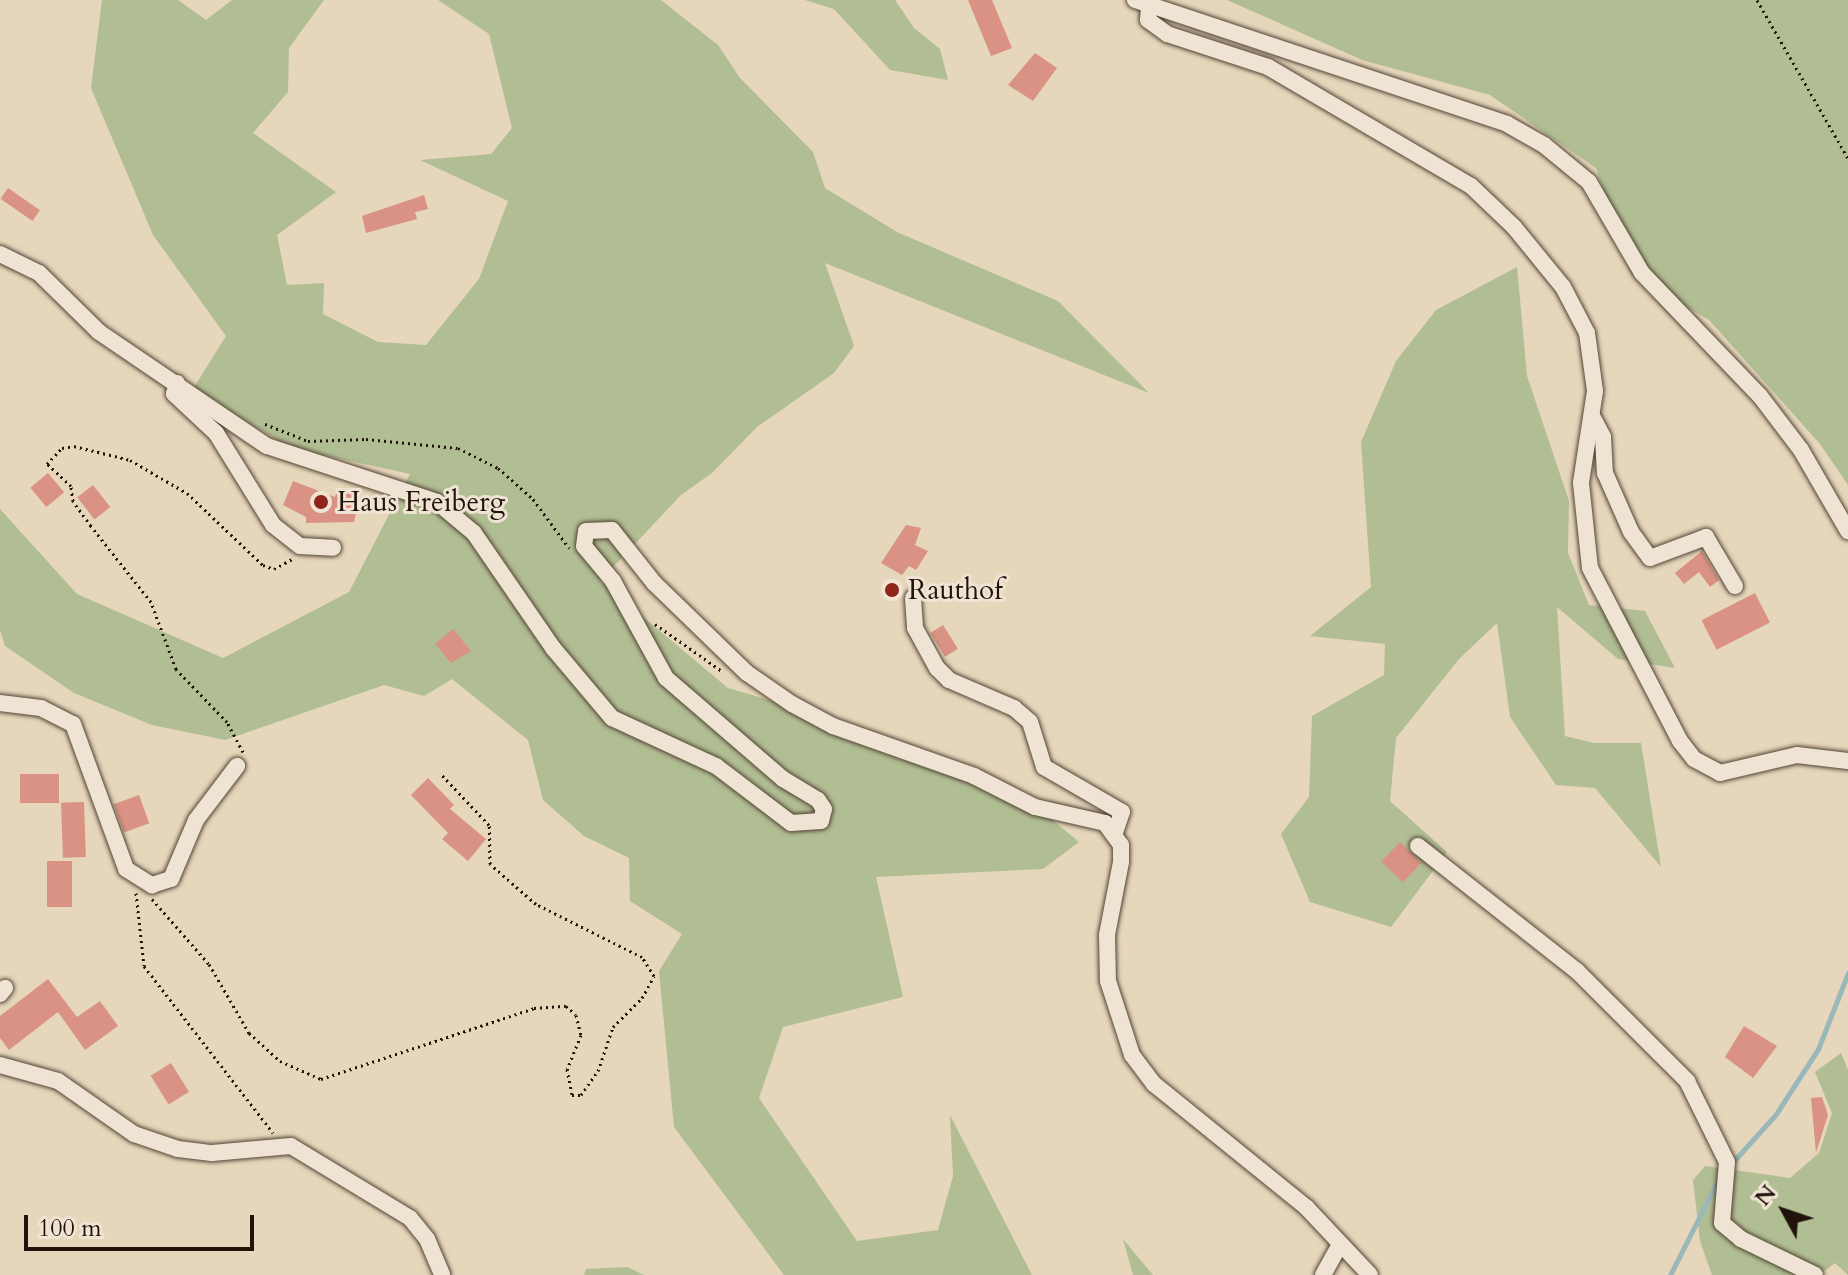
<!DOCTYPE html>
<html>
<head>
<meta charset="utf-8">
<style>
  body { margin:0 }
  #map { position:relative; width:1848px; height:1275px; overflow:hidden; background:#e6d6bb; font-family:Cardo,serif }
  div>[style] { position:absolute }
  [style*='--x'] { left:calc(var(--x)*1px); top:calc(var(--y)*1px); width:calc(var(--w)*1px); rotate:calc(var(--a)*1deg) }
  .green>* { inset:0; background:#b1be93 }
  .stream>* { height:5px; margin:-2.5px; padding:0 2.5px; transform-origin:2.5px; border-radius:2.5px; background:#9ab7ba }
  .building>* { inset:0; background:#d99283; transform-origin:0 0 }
  .path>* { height:3px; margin-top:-1.5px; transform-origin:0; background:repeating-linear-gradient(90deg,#21130a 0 2px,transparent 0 6px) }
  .roads { filter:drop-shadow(0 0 2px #524436) drop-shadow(0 0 2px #524436) }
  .minor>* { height:16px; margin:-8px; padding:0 8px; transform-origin:8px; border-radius:8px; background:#efe4d3 }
  .dots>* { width:22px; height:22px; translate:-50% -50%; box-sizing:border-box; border:4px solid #efe4d3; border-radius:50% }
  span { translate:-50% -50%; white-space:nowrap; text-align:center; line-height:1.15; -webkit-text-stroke:6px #efe4d3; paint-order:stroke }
  .poi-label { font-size:28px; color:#21130a }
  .left { translate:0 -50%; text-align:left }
  .north { position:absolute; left:1744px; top:1171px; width:80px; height:80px; -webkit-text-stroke:6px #efe4d3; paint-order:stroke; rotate:310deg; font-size:22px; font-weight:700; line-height:32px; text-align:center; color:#21130a }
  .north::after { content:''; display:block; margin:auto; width:28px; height:36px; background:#21130a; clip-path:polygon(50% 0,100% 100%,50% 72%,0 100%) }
  .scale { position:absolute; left:24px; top:1215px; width:230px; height:36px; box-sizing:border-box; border:4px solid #21130a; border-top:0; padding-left:10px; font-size:24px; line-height:28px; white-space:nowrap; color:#21130a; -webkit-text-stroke:6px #efe4d3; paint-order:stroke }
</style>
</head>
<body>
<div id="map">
  <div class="green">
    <div style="clip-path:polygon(102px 0,178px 0,206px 20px,232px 0,324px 0,289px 48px,288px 92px,253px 133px,336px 192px,277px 235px,287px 285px,324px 283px,323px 314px,378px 342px,426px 345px,479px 279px,508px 201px,420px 160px,491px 154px,512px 128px,489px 34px,438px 0,661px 0,718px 45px,740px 78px,813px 152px,825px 188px,897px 232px,1058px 301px,1149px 393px,825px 263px,854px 346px,834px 373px,757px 427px,712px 473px,681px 495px,600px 581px,728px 688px,806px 711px,1049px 817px,1079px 842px,1043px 869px,876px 877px,903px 997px,783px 1027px,759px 1098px,857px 1241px,938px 1230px,953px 1176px,950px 1115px,1032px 1275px,784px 1275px,674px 1127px,659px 971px,682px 934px,630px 901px,629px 858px,584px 836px,543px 800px,528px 740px,452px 679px,424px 696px,384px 685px,225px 740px,152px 725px,74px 693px,5px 646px,0 630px,0 509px,77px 594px,223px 658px,349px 592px,410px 474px,290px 448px,193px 389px,226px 336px,153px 235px,91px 88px)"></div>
    <div style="clip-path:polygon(805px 0,895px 0,914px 28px,940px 49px,948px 80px,890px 70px,834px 9px)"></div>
    <div style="clip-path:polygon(1227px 0,1848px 0,1848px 485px,1820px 444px,1709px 320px,1631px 274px,1596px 168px,1490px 95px,1362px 60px)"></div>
    <div style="clip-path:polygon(1517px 267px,1527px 376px,1569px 501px,1568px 553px,1589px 605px,1645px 611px,1675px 668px,1618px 659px,1557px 607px,1565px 736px,1594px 743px,1641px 743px,1661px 867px,1595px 788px,1556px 785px,1510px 717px,1497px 623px,1459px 659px,1396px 738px,1390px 801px,1447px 852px,1391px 927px,1310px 902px,1281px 834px,1309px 797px,1312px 716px,1384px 675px,1385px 644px,1310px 636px,1371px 587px,1361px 442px,1396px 361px,1436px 310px)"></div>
    <div style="clip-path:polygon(1841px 1053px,1848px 1070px,1848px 1275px,1835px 1263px,1819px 1275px,1712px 1275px,1700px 1241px,1693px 1180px,1705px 1166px,1790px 1178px,1819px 1153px,1832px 1113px,1815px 1072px)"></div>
    <div style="clip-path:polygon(1123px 1239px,1153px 1275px,1133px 1275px)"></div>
    <div style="clip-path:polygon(627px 1267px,644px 1275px,584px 1275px,586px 1269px)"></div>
  </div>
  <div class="stream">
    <div style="--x:1731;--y:1164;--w:67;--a:-48"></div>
    <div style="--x:1776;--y:1114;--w:77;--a:-57.1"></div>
    <div style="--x:1818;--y:1049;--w:82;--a:-68.5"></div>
    <div style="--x:1670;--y:1275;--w:113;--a:-63.2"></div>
  </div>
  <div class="building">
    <div style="clip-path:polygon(968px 0,992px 0,1012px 48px,991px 56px)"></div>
    <div style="clip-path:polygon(1035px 53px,1057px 68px,1033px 101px,1008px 85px)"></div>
    <div style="left:8px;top:188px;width:39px;height:13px;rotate:35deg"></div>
    <div style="clip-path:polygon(424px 195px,428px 209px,415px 212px,417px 219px,366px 233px,362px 216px)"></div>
    <div style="left:48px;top:473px;width:25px;height:23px;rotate:50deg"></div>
    <div style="clip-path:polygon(293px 481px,335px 497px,337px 491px,360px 495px,354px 522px,306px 523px,306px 517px,283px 505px)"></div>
    <div style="left:93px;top:485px;width:28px;height:20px;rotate:52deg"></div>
    <div style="clip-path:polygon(906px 525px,921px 528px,915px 545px,928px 551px,916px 570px,909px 566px,902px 575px,881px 563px)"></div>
    <div style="clip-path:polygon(1702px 551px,1719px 580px,1710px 587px,1699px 572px,1684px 584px,1675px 573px)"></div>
    <div style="left:1755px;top:593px;width:33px;height:60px;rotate:63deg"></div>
    <div style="left:943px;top:625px;width:28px;height:15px;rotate:58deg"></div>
    <div style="clip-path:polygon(453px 629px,471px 651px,451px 663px,435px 644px)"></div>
    <div style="left:59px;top:774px;width:29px;height:39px;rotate:90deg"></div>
    <div style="clip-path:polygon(428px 778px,454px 805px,450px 809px,486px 839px,468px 861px,442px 839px,448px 833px,411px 795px)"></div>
    <div style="left:139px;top:795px;width:30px;height:27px;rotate:70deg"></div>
    <div style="left:84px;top:802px;width:55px;height:23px;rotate:88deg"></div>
    <div style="left:1400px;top:842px;width:30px;height:27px;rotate:44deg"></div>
    <div style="left:47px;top:861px;width:25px;height:46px"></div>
    <div style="clip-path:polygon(48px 979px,77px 1017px,100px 1001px,118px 1026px,85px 1050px,58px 1012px,9px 1050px,0 1038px,0 1016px)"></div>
    <div style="clip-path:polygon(1744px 1026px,1777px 1046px,1753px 1078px,1725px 1057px)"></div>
    <div style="left:171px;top:1063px;width:34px;height:24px;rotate:58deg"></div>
    <div style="clip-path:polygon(1822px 1097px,1828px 1115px,1816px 1153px,1811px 1098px)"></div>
  </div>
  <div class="path">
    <div style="--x:1757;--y:0;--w:182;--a:60.1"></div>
    <div style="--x:265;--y:424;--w:46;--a:21.6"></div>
    <div style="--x:308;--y:441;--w:58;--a:-2"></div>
    <div style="--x:366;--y:439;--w:92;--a:5.6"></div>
    <div style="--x:458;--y:448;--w:45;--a:26.6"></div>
    <div style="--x:498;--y:468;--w:47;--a:41.5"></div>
    <div style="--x:533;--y:499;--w:61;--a:53.7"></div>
    <div style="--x:655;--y:624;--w:83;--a:35.2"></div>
    <div style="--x:243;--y:752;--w:34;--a:-118"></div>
    <div style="--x:227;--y:722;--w:74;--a:-133.9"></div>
    <div style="--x:176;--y:669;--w:72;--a:-110.5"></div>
    <div style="--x:151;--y:602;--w:97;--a:-128.3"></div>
    <div style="--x:91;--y:526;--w:31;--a:-126"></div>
    <div style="--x:73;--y:501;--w:15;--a:-98"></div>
    <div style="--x:71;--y:486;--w:33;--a:-137"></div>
    <div style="--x:47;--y:464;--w:22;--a:-47"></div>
    <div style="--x:62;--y:448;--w:12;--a:-9"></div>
    <div style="--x:74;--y:446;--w:58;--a:14"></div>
    <div style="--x:130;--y:460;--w:66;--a:30.1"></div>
    <div style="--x:187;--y:493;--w:105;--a:43.5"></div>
    <div style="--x:263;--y:565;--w:12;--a:20"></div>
    <div style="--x:274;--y:569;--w:21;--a:-29"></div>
    <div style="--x:136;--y:893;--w:73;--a:83.7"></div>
    <div style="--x:144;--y:966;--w:211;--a:52.3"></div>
    <div style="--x:152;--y:899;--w:86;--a:48.8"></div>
    <div style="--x:209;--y:964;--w:80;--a:59.9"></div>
    <div style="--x:249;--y:1033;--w:42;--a:42.1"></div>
    <div style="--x:280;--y:1061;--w:45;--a:23.7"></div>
    <div style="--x:321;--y:1079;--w:225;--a:-18.4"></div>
    <div style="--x:534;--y:1008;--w:32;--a:-4"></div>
    <div style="--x:566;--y:1006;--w:13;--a:42"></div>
    <div style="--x:576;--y:1015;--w:21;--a:76"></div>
    <div style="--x:581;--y:1035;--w:37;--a:112"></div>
    <div style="--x:567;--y:1069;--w:26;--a:79"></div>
    <div style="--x:572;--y:1095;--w:9;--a:0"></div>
    <div style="--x:581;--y:1095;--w:29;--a:-55"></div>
    <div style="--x:598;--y:1071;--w:46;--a:-71.2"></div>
    <div style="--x:613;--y:1027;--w:41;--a:-45"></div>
    <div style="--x:642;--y:998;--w:25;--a:-61"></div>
    <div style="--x:654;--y:976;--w:22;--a:-122"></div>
    <div style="--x:642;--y:957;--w:119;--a:-153.4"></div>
    <div style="--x:536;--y:904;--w:61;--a:-139"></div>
    <div style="--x:490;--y:864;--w:39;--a:-91"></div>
    <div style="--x:489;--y:825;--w:70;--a:-133.3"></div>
  </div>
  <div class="roads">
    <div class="minor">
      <div style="--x:1135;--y:0;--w:392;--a:18.4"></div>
      <div style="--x:1507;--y:124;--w:43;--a:29.6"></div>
      <div style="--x:1544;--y:145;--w:58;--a:39.4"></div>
      <div style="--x:1589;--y:182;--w:105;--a:59.8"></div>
      <div style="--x:1642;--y:273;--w:170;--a:46.2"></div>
      <div style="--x:1760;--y:396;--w:68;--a:52.8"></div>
      <div style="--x:1801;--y:450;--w:94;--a:59.9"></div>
      <div style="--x:1149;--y:8;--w:12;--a:95"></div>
      <div style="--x:1148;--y:20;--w:24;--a:36"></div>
      <div style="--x:1167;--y:34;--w:106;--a:18.1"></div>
      <div style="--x:1268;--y:67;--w:235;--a:30.4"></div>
      <div style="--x:1471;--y:186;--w:59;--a:43.6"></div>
      <div style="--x:1514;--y:227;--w:77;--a:50.8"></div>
      <div style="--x:1563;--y:287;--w:52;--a:62.4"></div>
      <div style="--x:1587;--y:333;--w:59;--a:82.1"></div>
      <div style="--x:1595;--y:391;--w:93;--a:98.7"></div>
      <div style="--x:1581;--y:483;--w:85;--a:84"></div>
      <div style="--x:1590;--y:568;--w:195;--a:62.5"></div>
      <div style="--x:1680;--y:741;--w:23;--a:52"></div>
      <div style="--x:1694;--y:759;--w:30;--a:28"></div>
      <div style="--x:1720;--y:773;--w:79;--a:-13.2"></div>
      <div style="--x:1797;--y:755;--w:51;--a:6.7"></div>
      <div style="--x:0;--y:254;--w:43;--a:26"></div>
      <div style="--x:39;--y:273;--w:84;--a:44.5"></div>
      <div style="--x:99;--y:332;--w:203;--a:34.2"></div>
      <div style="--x:267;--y:446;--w:179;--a:18.2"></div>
      <div style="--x:437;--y:502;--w:48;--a:40"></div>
      <div style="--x:474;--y:533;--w:140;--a:55.5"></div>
      <div style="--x:553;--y:648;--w:92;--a:49.9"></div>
      <div style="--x:612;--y:718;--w:115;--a:24.8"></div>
      <div style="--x:716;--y:766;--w:94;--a:37.2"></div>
      <div style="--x:791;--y:823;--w:30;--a:-4"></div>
      <div style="--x:821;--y:821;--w:12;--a:-76"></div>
      <div style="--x:824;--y:809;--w:11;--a:-124"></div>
      <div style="--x:818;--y:800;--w:41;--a:-149"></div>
      <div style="--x:783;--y:779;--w:155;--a:-139.2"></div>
      <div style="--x:666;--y:678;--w:111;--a:-118.7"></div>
      <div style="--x:613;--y:581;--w:45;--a:-129.6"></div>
      <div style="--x:584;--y:546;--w:15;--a:-82"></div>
      <div style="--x:586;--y:531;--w:26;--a:-2"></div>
      <div style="--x:612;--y:530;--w:68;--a:51.6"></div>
      <div style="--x:654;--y:583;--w:129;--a:44.1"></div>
      <div style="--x:747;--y:673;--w:55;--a:34.6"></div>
      <div style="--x:792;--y:704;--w:47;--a:28.2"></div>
      <div style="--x:833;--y:726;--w:150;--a:19.5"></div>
      <div style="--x:974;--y:776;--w:68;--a:26.9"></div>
      <div style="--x:1035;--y:807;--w:72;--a:12.9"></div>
      <div style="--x:1105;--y:823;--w:27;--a:54"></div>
      <div style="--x:1121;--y:845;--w:17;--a:90"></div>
      <div style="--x:1121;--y:862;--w:74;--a:100.9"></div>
      <div style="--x:1107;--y:935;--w:46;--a:88.8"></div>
      <div style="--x:1108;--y:981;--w:78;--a:72"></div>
      <div style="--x:1132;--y:1055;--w:36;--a:53"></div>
      <div style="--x:1154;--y:1084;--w:196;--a:39"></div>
      <div style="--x:1306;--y:1207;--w:93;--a:46.7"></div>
      <div style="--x:177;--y:383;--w:11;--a:105"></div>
      <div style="--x:174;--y:394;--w:57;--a:42.9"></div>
      <div style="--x:216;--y:433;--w:108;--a:58.2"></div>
      <div style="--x:273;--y:525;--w:34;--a:38"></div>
      <div style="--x:300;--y:546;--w:33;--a:3"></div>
      <div style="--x:1592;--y:416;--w:24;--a:62"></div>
      <div style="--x:1603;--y:437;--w:36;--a:87"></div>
      <div style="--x:1605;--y:473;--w:64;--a:66.2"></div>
      <div style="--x:1631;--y:532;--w:32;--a:54"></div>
      <div style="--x:1650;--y:558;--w:60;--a:-20.6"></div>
      <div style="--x:1706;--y:537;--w:57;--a:59.4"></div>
      <div style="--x:913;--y:598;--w:30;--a:86"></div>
      <div style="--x:915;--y:628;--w:46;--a:61.2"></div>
      <div style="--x:937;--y:668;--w:17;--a:45"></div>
      <div style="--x:949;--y:680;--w:71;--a:23.3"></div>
      <div style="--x:1014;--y:708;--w:21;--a:41"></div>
      <div style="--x:1030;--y:722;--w:47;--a:72.7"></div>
      <div style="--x:1044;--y:767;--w:90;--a:30"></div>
      <div style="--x:1122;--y:812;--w:21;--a:109"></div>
      <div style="--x:0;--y:703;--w:41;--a:7"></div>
      <div style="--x:41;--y:708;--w:36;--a:27"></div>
      <div style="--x:73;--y:724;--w:154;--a:69.9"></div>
      <div style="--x:126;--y:869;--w:31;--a:32"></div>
      <div style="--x:152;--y:885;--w:20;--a:-18"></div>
      <div style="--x:171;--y:879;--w:64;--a:-67"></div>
      <div style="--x:196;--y:820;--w:68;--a:-52.8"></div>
      <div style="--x:1418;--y:846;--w:202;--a:38.2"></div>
      <div style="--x:1577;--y:971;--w:156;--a:45"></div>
      <div style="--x:1687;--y:1081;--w:90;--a:63.7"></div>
      <div style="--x:1727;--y:1162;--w:61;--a:94.7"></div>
      <div style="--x:1722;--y:1223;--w:25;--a:40"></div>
      <div style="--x:1741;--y:1239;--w:82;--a:25.9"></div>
      <div style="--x:0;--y:994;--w:8;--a:-50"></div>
      <div style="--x:0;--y:1065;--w:60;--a:15.4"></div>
      <div style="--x:58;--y:1081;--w:93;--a:34.9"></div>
      <div style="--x:134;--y:1134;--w:46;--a:18.8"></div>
      <div style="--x:178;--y:1149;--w:34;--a:7"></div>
      <div style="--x:212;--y:1153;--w:79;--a:-5.1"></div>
      <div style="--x:291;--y:1146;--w:139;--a:31.2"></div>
      <div style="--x:410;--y:1218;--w:27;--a:51"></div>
      <div style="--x:427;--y:1239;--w:39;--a:67"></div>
      <div style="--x:1323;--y:1275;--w:35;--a:-61"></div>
    </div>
  </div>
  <div class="dots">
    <div style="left:321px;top:502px;background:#8f2418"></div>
    <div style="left:892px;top:590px;background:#8f2418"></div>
  </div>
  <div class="poi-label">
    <span class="left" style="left:337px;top:502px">Haus Freiberg</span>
    <span class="left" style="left:908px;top:590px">Rauthof</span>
  </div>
  <div class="north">N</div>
  <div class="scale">100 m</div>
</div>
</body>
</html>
